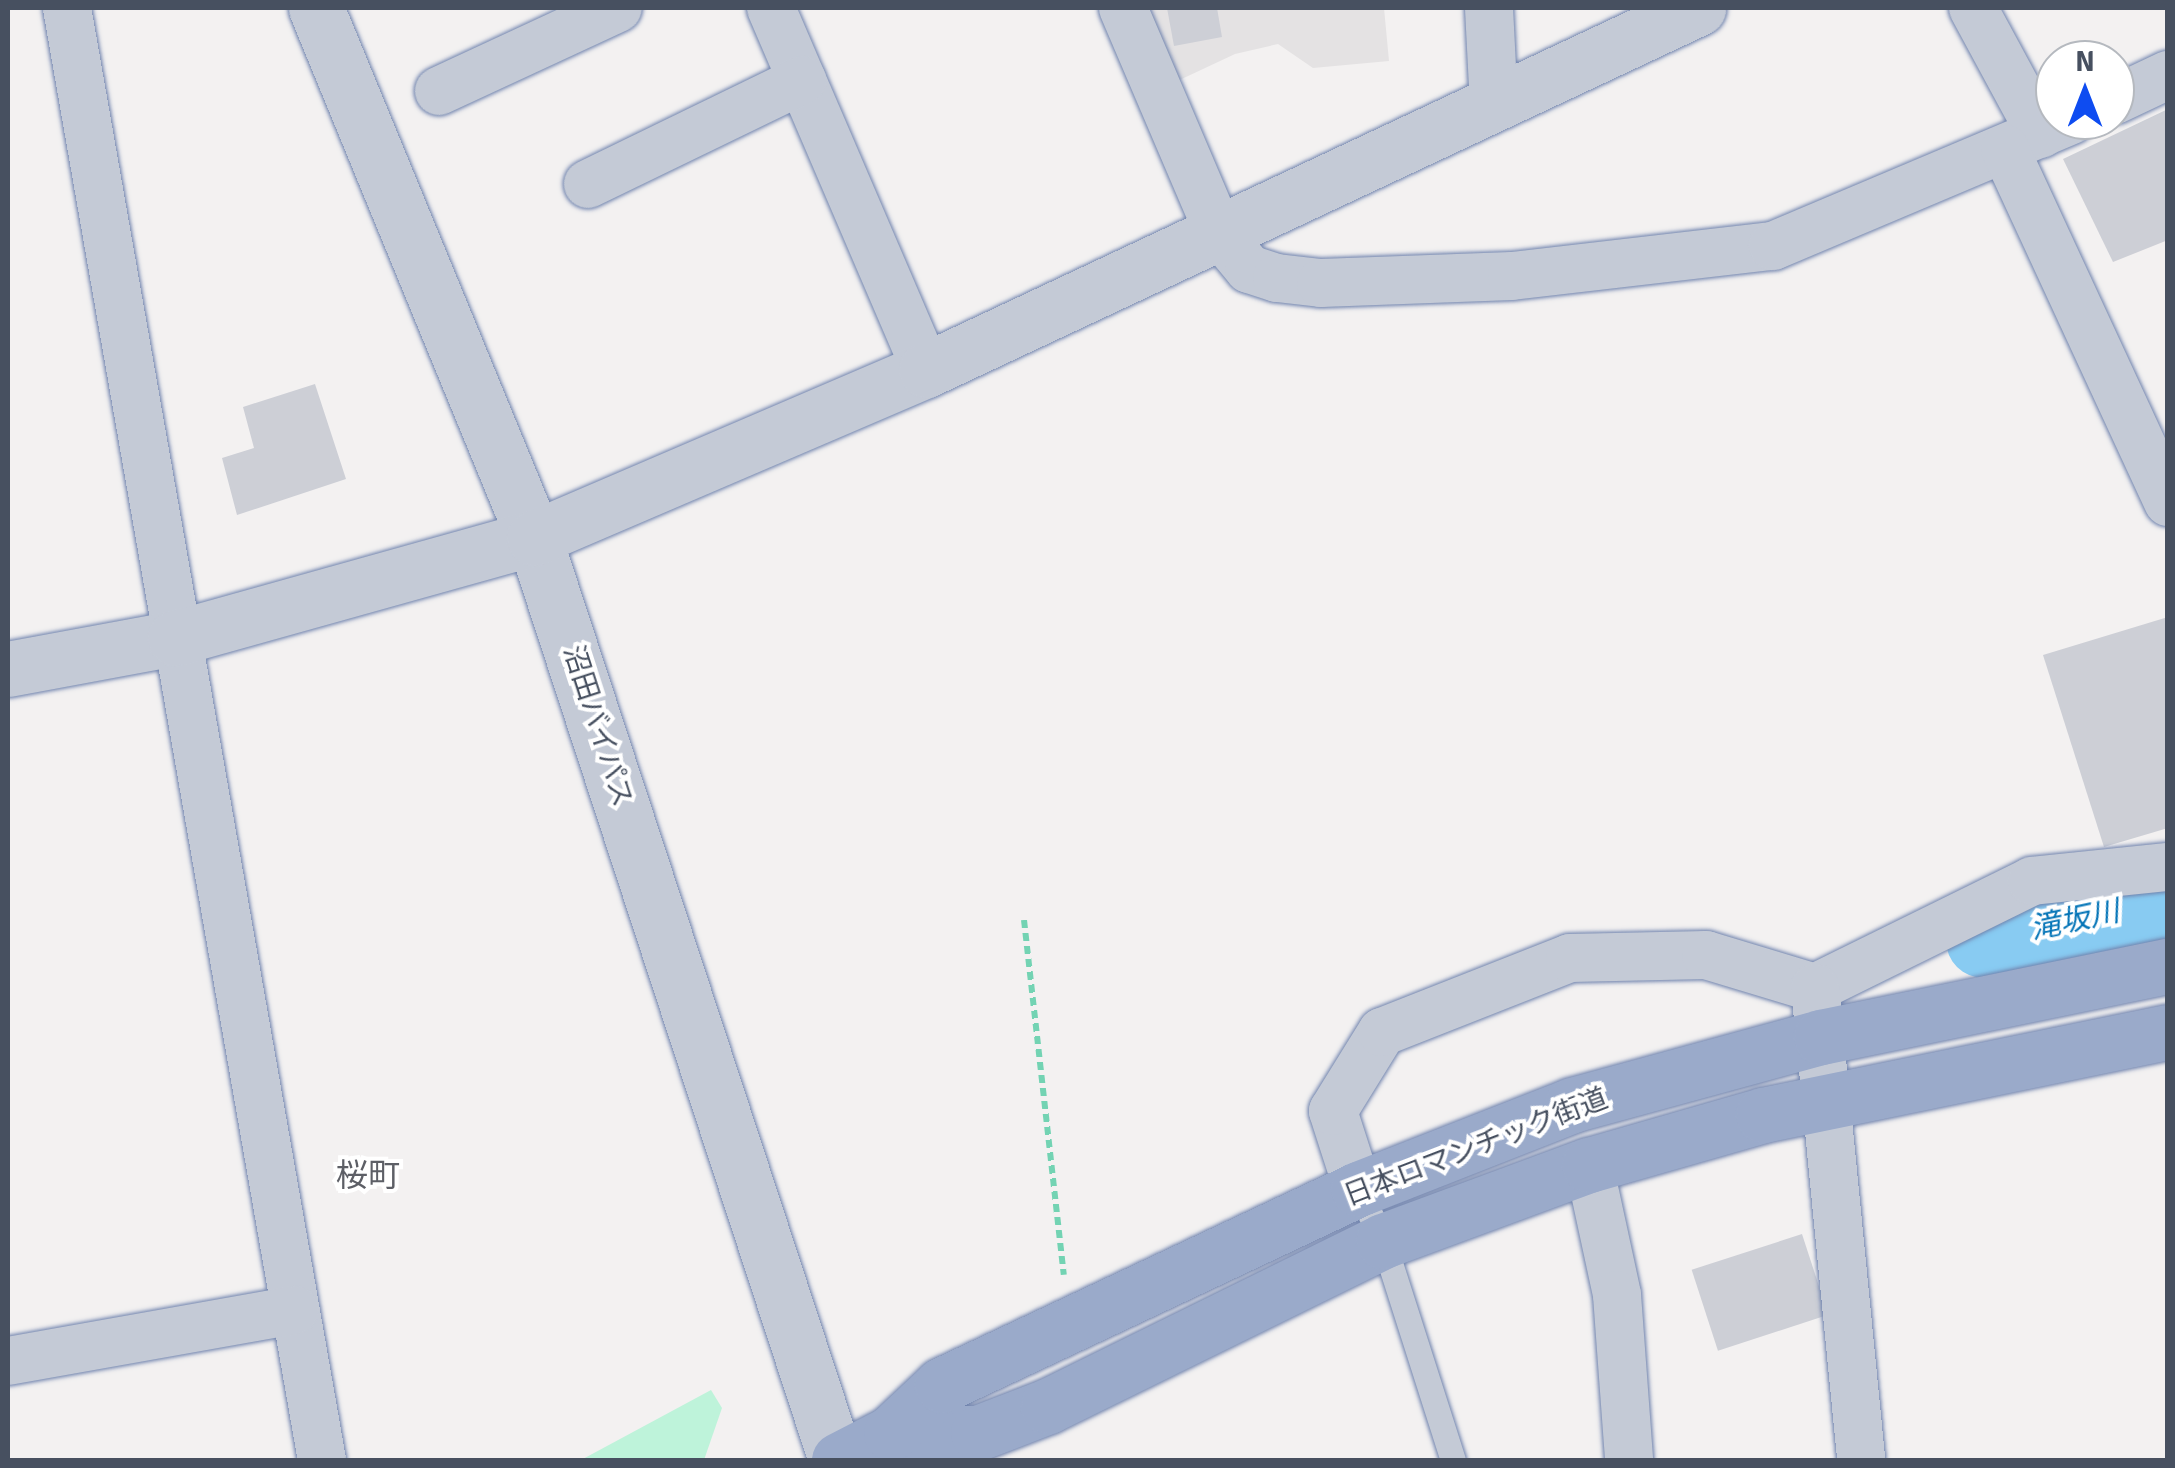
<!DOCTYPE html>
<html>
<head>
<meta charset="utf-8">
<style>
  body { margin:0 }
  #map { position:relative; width:2175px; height:1468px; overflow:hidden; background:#f3f1f1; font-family:Signika,"Noto Sans JP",sans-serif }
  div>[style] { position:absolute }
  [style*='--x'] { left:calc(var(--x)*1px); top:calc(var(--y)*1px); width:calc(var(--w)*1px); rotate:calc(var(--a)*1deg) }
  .education>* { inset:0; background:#e4e2e3 }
  .green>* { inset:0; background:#bef3da }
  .river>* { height:75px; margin:-37.5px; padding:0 37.5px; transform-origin:37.5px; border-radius:37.5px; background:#88cbf2 }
  .building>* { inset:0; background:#cdcfd6; transform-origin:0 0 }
  .path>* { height:6px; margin-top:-3px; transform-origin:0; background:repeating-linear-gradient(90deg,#73d3b3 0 8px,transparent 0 13px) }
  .roads { filter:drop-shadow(0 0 2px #7184ae) drop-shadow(0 0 2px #7184ae) }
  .service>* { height:25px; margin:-12.5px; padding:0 12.5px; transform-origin:12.5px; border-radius:12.5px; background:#c4cad6 }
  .minor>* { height:48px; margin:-24px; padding:0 24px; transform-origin:24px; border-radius:24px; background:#c4cad6 }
  .tertiary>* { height:55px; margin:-27.5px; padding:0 27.5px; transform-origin:27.5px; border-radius:27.5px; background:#c4cad6 }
  .trunk>* { height:55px; margin:-27.5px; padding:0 27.5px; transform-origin:27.5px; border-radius:27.5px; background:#9aaaca }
  span { translate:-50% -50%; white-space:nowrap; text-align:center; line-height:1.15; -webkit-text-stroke:8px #fff; paint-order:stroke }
  .street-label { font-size:28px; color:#475060 }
  .water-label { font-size:30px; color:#0374b7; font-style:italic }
  .quarter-label { font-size:32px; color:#5d5f66 }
  .frame { position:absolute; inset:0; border:10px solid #475060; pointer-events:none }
  .north { position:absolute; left:2035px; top:40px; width:100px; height:100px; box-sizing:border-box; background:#fff; border:2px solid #b5b9bf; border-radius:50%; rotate:0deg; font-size:28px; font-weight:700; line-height:40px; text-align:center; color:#475060 }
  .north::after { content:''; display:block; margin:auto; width:35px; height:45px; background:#0e4cf1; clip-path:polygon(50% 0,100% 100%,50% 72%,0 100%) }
</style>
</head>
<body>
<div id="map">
  <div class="education">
    <div style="clip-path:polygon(1139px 8px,1384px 8px,1389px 61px,1313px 68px,1278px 44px,1235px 54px,1171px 84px)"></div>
  </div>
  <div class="green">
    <div style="clip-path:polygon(711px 1390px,722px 1408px,704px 1460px,581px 1460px)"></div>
  </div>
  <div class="river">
    <div style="--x:1983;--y:940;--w:189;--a:-11.6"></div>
  </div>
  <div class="building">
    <div style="clip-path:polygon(1167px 8px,1217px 8px,1222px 37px,1174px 46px)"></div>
    <div style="clip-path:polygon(2168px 109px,2168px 240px,2113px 262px,2063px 159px)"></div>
    <div style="clip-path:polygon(315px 384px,346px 479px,237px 515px,222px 458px,254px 448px,243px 407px)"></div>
    <div style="clip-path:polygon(2168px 617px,2168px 828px,2104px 847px,2043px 655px)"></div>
    <div style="left:1802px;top:1234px;width:85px;height:116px;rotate:72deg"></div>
  </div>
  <div class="path">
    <div style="--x:1024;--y:920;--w:357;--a:83.6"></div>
  </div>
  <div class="roads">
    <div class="service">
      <div style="--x:1358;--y:1189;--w:58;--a:64.3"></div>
      <div style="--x:1383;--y:1241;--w:230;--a:72.3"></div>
    </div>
    <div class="minor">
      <div style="--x:67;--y:8;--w:1474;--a:80.04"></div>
      <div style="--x:771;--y:8;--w:394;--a:66.8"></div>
      <div style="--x:1123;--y:8;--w:245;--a:66.9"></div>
      <div style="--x:1219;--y:233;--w:47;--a:50.2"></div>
      <div style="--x:1249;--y:269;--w:29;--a:18"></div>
      <div style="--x:1277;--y:278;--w:44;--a:6.5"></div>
      <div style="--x:1321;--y:283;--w:191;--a:-2.1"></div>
      <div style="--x:1512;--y:276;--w:263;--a:-6.6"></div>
      <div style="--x:1773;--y:246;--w:324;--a:-22.9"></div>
      <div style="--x:1489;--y:8;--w:98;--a:87.1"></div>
      <div style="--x:1973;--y:8;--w:143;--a:61.6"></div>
      <div style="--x:439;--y:91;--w:197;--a:-24.9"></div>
      <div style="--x:2115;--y:100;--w:59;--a:-25.3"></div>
      <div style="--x:2005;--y:149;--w:389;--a:65.2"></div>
      <div style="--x:588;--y:184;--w:238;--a:-25.9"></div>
      <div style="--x:1815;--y:988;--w:242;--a:-26.2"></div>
      <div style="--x:2032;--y:881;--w:137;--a:-5.9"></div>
      <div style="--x:1589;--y:1165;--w:133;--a:77.8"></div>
      <div style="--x:1617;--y:1295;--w:165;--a:85.8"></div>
      <div style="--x:1358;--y:1189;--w:82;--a:-107.8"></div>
      <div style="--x:1333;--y:1111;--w:93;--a:-58.2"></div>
      <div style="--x:1382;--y:1032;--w:202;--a:-21.5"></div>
      <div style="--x:1570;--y:958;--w:136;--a:-1.3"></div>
      <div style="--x:1706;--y:955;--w:114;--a:16.8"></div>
      <div style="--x:1815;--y:988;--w:474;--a:84.4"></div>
      <div style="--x:8;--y:1361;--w:291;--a:-10.1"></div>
    </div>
    <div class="tertiary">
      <div style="--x:316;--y:8;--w:573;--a:67.64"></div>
      <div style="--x:534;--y:538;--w:970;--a:71.86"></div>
      <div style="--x:8;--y:669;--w:170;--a:-10.5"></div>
      <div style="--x:175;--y:638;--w:373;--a:-15.6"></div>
      <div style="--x:534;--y:538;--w:426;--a:-23.2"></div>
      <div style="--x:926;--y:370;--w:853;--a:-25.12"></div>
    </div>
    <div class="trunk">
      <div style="--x:891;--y:1433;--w:87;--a:0"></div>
      <div style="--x:978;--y:1433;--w:75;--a:-21.1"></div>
      <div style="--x:1048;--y:1406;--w:373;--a:-26.2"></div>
      <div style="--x:1383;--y:1241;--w:220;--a:-20.3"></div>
      <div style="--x:1589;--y:1165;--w:181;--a:-16"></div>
      <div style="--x:1763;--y:1115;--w:413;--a:-11.6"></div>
      <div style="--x:839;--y:1460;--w:59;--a:-27.4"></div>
      <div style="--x:891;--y:1433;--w:70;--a:-43.3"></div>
      <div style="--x:942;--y:1385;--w:460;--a:-25.2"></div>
      <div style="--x:1358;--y:1189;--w:230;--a:-21.4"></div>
      <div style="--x:1572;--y:1105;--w:258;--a:-15.3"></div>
      <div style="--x:1821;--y:1037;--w:354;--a:-11.6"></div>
    </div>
  </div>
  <div class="street-label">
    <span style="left:598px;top:726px;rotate:72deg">沼田バイパス</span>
    <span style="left:1476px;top:1147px;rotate:-21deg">日本ロマンチック街道</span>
  </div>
  <div class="water-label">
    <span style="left:2075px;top:921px;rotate:-12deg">滝坂川</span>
  </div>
  <div class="quarter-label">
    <span style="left:368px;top:1176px">桜町</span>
  </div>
  <div class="frame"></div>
  <div class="north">N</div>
</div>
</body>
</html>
